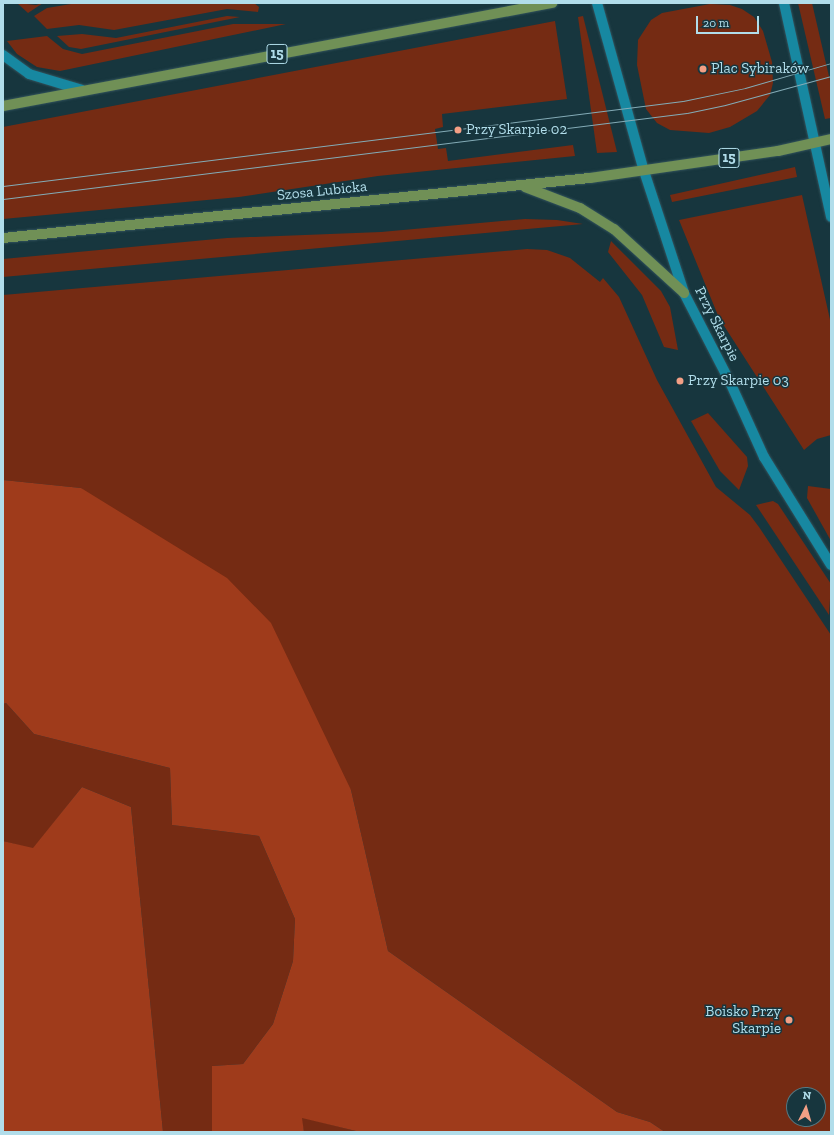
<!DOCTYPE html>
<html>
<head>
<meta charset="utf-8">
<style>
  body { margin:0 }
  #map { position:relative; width:834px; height:1135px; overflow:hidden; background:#17363e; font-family:"Zilla Slab",serif }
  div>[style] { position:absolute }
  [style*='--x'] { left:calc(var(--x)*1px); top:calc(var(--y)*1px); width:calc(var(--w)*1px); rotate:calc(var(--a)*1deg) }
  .green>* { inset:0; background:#752b13 }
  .forest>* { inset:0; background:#9f3b1b }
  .roads { filter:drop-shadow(0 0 1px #32535c) drop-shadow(0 0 1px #32535c) }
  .secondary>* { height:10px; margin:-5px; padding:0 5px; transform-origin:5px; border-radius:5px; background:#1788a1 }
  .primary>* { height:10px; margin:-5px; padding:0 5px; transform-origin:5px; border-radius:5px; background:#709056 }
  .tram>* { height:1px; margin:-0.5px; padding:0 0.5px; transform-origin:0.5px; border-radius:0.5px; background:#84acb7 }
  .dots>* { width:11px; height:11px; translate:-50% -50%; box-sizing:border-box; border:2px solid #17363e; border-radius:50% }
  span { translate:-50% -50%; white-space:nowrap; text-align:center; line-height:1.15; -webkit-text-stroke:3px #17363e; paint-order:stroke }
  .shield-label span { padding:1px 3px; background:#17363e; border:1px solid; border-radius:3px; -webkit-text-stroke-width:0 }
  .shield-label { font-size:14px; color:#b1ddea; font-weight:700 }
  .poi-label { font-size:15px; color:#b1ddea }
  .left { translate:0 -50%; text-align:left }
  .right { translate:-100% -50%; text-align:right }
  .street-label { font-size:15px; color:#b1ddea }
  .frame { position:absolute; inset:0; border:4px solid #b1ddea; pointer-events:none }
  .north { position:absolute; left:786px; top:1087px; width:40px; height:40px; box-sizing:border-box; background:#17363e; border:1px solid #557983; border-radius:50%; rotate:5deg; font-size:11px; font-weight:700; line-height:16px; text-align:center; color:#b1ddea }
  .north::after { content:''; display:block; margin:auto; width:14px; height:18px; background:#f39f85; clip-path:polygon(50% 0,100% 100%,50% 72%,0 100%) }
  .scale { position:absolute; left:696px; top:16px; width:63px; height:18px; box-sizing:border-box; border:2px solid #b1ddea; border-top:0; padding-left:5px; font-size:12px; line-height:14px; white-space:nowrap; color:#b1ddea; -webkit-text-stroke:3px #17363e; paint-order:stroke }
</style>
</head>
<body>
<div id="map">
  <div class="green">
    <div style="clip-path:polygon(17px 3px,36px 5px,43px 3px,28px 13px)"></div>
    <div style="clip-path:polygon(77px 3px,254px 3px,259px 7px,258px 12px,227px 9px,114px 30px,79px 25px,47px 29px,34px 16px,47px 8px)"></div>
    <div style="clip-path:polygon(798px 3px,812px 3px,831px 85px,831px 118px,825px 119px)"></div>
    <div style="clip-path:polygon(710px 4px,730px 5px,742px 9px,754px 17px,763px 31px,772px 62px,773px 83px,770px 95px,757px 111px,730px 127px,709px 133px,670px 130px,657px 123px,646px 109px,637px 65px,638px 40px,651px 20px,662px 13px)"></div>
    <div style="clip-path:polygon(227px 16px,240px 17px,81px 49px,69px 47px,57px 36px,82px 34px,116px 38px)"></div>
    <div style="clip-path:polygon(583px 16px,617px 152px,597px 153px,578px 17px)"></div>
    <div style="clip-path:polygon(555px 21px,567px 99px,442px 114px,443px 127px,435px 129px,438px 149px,446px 148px,448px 161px,573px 145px,575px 156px,378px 176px,239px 197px,3px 219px,3px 127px)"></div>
    <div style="clip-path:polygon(233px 24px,286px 24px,60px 71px,37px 67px,17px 54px,7px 41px,47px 36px,63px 49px,82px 54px)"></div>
    <div style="clip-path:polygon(795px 167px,797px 177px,672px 202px,670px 195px)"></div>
    <div style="clip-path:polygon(802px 195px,831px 324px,831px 435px,817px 439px,804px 450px,719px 318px,679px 220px)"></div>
    <div style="clip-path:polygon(525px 219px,557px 220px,583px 224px,3px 277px,3px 259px,227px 238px,381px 232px)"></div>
    <div style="clip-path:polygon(611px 241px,661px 291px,670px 307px,678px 350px,664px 347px,642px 295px,608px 252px)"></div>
    <div style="clip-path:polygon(evenodd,527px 249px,547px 250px,570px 258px,600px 282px,603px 278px,619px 297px,657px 380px,716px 487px,750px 515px,759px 527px,831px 635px,831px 1132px,665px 1132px,650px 1122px,617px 1112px,388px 951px,351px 790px,81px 488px,3px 480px,3px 295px,527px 249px,794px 1095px,818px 1095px,818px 1119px,794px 1119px,794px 1095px)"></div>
    <div style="clip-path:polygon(708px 413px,747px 457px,748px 466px,739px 490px,720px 471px,691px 421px)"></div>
    <div style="clip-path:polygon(808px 486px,831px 489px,831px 541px,807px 498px)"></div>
    <div style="clip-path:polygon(773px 501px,778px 504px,831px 584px,829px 615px,756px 505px)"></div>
    <div style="clip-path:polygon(6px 703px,34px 734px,170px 768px,172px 825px,259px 836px,295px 919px,293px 961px,273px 1024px,243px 1064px,212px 1066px,212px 1132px,163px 1132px,131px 807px,82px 787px,33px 849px,3px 841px,3px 704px)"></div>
    <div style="clip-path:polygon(301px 1117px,360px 1132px,304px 1132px)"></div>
  </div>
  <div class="forest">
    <div style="clip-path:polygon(3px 480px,81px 488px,227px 578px,271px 623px,351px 790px,388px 951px,617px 1112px,650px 1122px,665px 1132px,360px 1132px,302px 1118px,304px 1132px,212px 1132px,212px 1066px,243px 1064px,273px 1024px,293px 961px,295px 919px,259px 836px,172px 825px,170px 768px,34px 734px,6px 703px,3px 704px)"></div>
    <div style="clip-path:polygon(82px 787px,131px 807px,163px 1132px,3px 1132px,3px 841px,33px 848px)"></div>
  </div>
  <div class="roads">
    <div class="secondary">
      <div style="--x:597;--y:3;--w:174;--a:74.4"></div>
      <div style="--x:644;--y:171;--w:128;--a:71.8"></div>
      <div style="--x:684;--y:293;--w:98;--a:62.7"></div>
      <div style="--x:729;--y:380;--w:85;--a:65.6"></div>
      <div style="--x:764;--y:457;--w:127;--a:58.2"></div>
      <div style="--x:784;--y:3;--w:219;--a:77.6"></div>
      <div style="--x:3;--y:55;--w:32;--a:36"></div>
      <div style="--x:29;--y:74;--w:55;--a:16.8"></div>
    </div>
    <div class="primary">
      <div style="--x:3;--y:106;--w:559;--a:-10.63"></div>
      <div style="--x:525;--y:187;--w:59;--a:20.9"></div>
      <div style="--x:580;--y:208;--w:40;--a:32"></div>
      <div style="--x:614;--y:229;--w:95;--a:42.4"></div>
      <div style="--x:3;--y:238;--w:590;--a:-5.84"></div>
      <div style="--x:590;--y:178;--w:190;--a:-8.2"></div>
      <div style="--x:778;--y:151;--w:54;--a:-12.8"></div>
    </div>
  </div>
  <div class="tram">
    <div style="--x:3;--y:186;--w:685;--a:-7.13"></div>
    <div style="--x:683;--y:101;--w:63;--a:-11.8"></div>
    <div style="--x:745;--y:88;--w:90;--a:-16.2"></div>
    <div style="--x:3;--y:199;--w:689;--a:-7.17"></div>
    <div style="--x:687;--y:113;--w:39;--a:-12"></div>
    <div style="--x:725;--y:105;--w:110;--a:-15.3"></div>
  </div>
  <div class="dots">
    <div style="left:703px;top:69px;background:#f39f85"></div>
    <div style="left:458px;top:130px;background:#f39f85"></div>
    <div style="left:680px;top:381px;background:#f39f85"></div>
    <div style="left:789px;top:1020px;background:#f39f85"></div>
  </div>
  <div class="shield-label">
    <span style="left:277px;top:54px">15</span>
    <span style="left:729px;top:158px">15</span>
  </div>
  <div class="poi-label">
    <span class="left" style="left:711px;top:69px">Plac Sybiraków</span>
    <span class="left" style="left:466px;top:130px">Przy Skarpie 02</span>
    <span class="left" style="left:688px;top:381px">Przy Skarpie 03</span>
    <span class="right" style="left:781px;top:1020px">Boisko Przy<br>Skarpie</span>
  </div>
  <div class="street-label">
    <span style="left:322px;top:191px;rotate:-6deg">Szosa Lubicka</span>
    <span style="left:717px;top:324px;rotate:63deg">Przy Skarpie</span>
  </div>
  <div class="frame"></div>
  <div class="north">N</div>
  <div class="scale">20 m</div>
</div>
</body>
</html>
